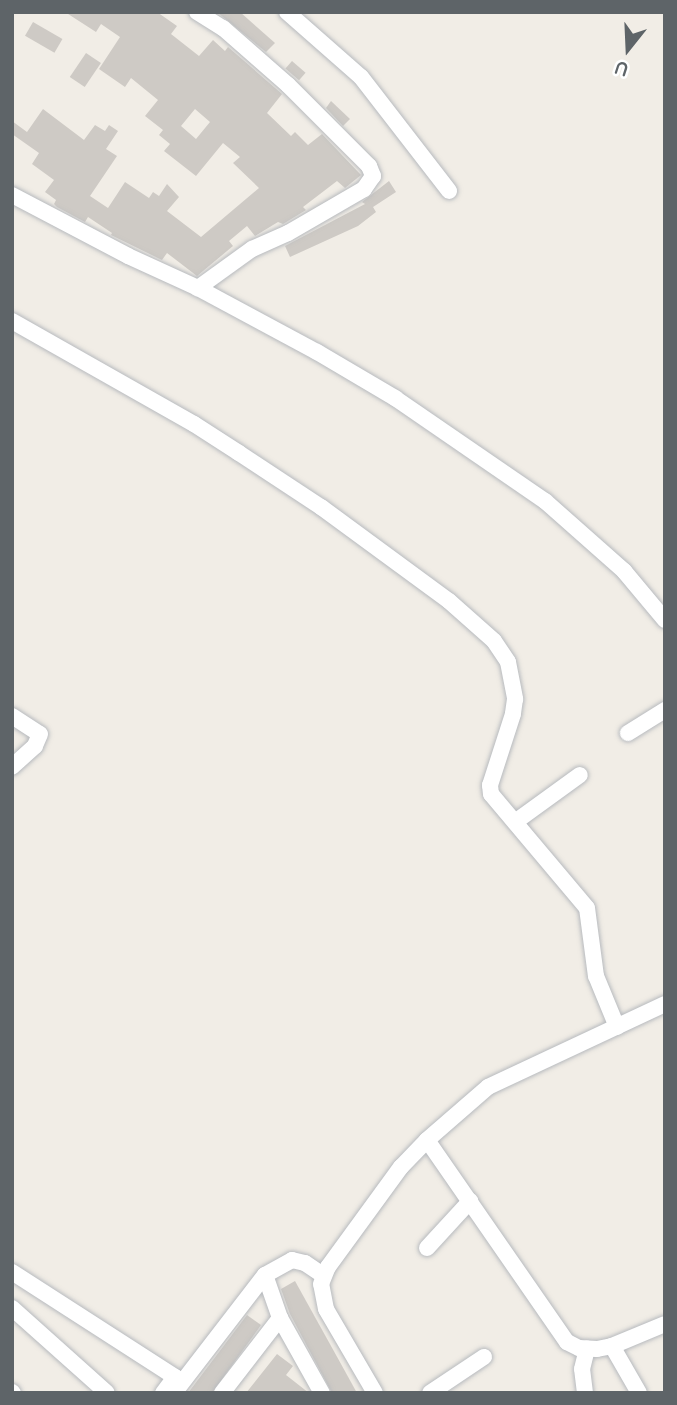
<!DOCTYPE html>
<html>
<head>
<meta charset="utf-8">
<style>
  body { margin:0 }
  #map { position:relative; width:677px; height:1405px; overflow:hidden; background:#f1ede6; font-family:Quicksand,sans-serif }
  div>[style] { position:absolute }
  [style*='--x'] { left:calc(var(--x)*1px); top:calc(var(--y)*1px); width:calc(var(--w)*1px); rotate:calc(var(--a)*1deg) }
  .building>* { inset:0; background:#cecac5; transform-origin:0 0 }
  .roads { filter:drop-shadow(0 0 2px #b7babe) drop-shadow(0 0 2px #b7babe) }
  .minor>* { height:16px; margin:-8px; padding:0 8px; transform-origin:8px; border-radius:8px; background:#fff }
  span { translate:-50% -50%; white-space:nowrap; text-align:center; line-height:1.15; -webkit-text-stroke:6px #fff; paint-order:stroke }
  .frame { position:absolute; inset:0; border:14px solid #5e6468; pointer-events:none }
  .north { position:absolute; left:593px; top:14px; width:70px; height:70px; -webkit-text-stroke:5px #fff; paint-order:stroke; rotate:198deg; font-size:19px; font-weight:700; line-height:28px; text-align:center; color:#5e6468 }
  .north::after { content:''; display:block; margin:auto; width:24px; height:32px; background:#5e6468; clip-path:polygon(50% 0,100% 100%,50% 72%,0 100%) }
</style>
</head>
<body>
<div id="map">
  <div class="building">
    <div style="clip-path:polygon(evenodd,65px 12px,157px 12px,177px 26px,171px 34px,199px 56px,213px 40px,225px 51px,228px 47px,282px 94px,267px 113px,291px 136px,295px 132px,308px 145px,322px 134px,361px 175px,345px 188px,337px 181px,303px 207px,306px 210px,283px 224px,278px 222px,255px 236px,247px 226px,229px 241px,233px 246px,197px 276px,167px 253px,162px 260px,111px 235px,112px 233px,88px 217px,85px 222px,57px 207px,54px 204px,56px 200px,45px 192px,54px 180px,32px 164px,39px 153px,12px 134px,12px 121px,27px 132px,43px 109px,84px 140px,95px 125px,105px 131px,109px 125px,118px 131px,106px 149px,117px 156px,90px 196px,108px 208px,125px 182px,149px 198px,153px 192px,159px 196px,167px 184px,179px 197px,167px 211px,201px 237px,259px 188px,233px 163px,240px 157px,223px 143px,196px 176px,164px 151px,170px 144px,159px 135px,163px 130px,145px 116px,158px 100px,131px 78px,125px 87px,99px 69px,120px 37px,101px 24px,96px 32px,65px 12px,195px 109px,210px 122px,196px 139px,181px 126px,195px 109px)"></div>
    <div style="clip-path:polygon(217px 12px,240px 12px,275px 43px,266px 52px)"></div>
    <div style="left:33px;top:22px;width:34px;height:16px;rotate:30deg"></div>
    <div style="left:86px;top:53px;width:18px;height:29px;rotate:34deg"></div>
    <div style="left:292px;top:61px;width:18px;height:10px;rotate:41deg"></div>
    <div style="clip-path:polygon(331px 101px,350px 119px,343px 126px,326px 108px)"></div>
    <div style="clip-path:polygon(389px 181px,396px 192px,373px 207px,376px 212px,358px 226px,290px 257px,285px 246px,365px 204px,362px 202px)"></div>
    <div style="clip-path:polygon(295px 1281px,341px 1364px,357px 1393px,332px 1393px,290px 1314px,281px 1289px)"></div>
    <div style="clip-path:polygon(247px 1315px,261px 1325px,212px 1393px,188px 1393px)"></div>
    <div style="clip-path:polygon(277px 1354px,293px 1366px,286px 1375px,309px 1393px,246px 1393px)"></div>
  </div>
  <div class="roads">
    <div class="minor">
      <div style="--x:197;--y:12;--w:31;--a:32"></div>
      <div style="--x:223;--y:28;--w:86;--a:41.2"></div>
      <div style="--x:288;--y:85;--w:115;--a:45"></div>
      <div style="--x:369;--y:166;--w:11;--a:68"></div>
      <div style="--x:373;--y:176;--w:16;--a:125"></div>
      <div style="--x:364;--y:189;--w:88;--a:149.9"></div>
      <div style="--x:288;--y:233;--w:39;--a:156"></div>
      <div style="--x:252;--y:249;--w:67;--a:144.2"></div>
      <div style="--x:287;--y:12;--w:98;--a:41.3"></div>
      <div style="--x:361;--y:77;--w:144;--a:52.3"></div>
      <div style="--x:12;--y:195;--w:131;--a:27.7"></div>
      <div style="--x:128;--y:256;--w:77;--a:24.6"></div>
      <div style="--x:198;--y:288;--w:135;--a:28.3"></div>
      <div style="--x:317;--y:352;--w:91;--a:30.5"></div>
      <div style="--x:395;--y:398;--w:182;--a:34.5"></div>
      <div style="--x:545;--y:501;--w:106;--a:41.5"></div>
      <div style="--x:624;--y:571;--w:64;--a:50.1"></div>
      <div style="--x:12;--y:321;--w:209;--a:29.5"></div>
      <div style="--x:194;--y:424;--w:54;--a:32.8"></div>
      <div style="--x:239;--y:453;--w:98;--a:33.4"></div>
      <div style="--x:321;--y:507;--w:159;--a:36.3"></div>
      <div style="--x:449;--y:601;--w:60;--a:41.6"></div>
      <div style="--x:494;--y:641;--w:25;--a:56"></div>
      <div style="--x:508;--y:662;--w:38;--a:79"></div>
      <div style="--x:515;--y:699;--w:15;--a:98"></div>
      <div style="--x:513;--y:714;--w:75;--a:107.9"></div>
      <div style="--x:490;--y:785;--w:9;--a:84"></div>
      <div style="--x:491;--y:794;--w:149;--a:49.9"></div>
      <div style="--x:587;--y:908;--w:69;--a:82.5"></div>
      <div style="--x:596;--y:976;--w:55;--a:67.6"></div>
      <div style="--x:12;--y:716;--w:33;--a:33"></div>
      <div style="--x:40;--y:734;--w:13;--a:113"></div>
      <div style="--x:35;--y:746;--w:31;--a:138"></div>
      <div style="--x:628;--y:733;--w:44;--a:-31.9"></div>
      <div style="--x:515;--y:822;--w:80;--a:-35.9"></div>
      <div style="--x:665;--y:1004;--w:195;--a:154.9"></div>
      <div style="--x:488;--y:1087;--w:81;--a:139"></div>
      <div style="--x:427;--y:1140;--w:246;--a:55.3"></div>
      <div style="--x:567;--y:1342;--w:13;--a:27"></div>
      <div style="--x:579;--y:1348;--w:18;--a:3"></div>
      <div style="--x:597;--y:1349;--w:15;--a:-11"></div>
      <div style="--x:612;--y:1346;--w:57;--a:-22.5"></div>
      <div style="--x:427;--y:1248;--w:64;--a:-47.5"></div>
      <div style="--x:12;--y:1272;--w:194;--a:32.8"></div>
      <div style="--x:175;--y:1377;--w:20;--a:127"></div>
      <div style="--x:265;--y:1275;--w:46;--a:70.8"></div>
      <div style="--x:280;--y:1318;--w:86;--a:60.8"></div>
      <div style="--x:12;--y:1308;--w:127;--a:41.8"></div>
      <div style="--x:612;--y:1346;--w:54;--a:60.1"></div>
      <div style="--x:12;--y:1392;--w:1;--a:45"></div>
      <div style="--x:174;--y:1393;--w:149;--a:-52.4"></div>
      <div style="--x:265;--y:1275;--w:31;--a:-29"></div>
      <div style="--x:292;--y:1260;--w:13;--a:13"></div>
      <div style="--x:305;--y:1263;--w:22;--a:34"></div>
      <div style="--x:222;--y:1393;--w:95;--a:-52.3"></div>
      <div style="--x:375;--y:1393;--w:97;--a:-120.3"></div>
      <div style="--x:326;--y:1309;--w:25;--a:-101"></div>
      <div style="--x:321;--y:1284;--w:18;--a:-68"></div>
      <div style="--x:328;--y:1267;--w:124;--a:-53.9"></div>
      <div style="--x:401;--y:1167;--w:37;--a:-46"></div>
      <div style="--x:430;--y:1393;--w:65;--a:-33.7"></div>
      <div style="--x:585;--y:1393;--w:24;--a:-97"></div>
      <div style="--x:582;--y:1369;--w:21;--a:-76"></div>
    </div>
  </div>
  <div class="frame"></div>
  <div class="north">U</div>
</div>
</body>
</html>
